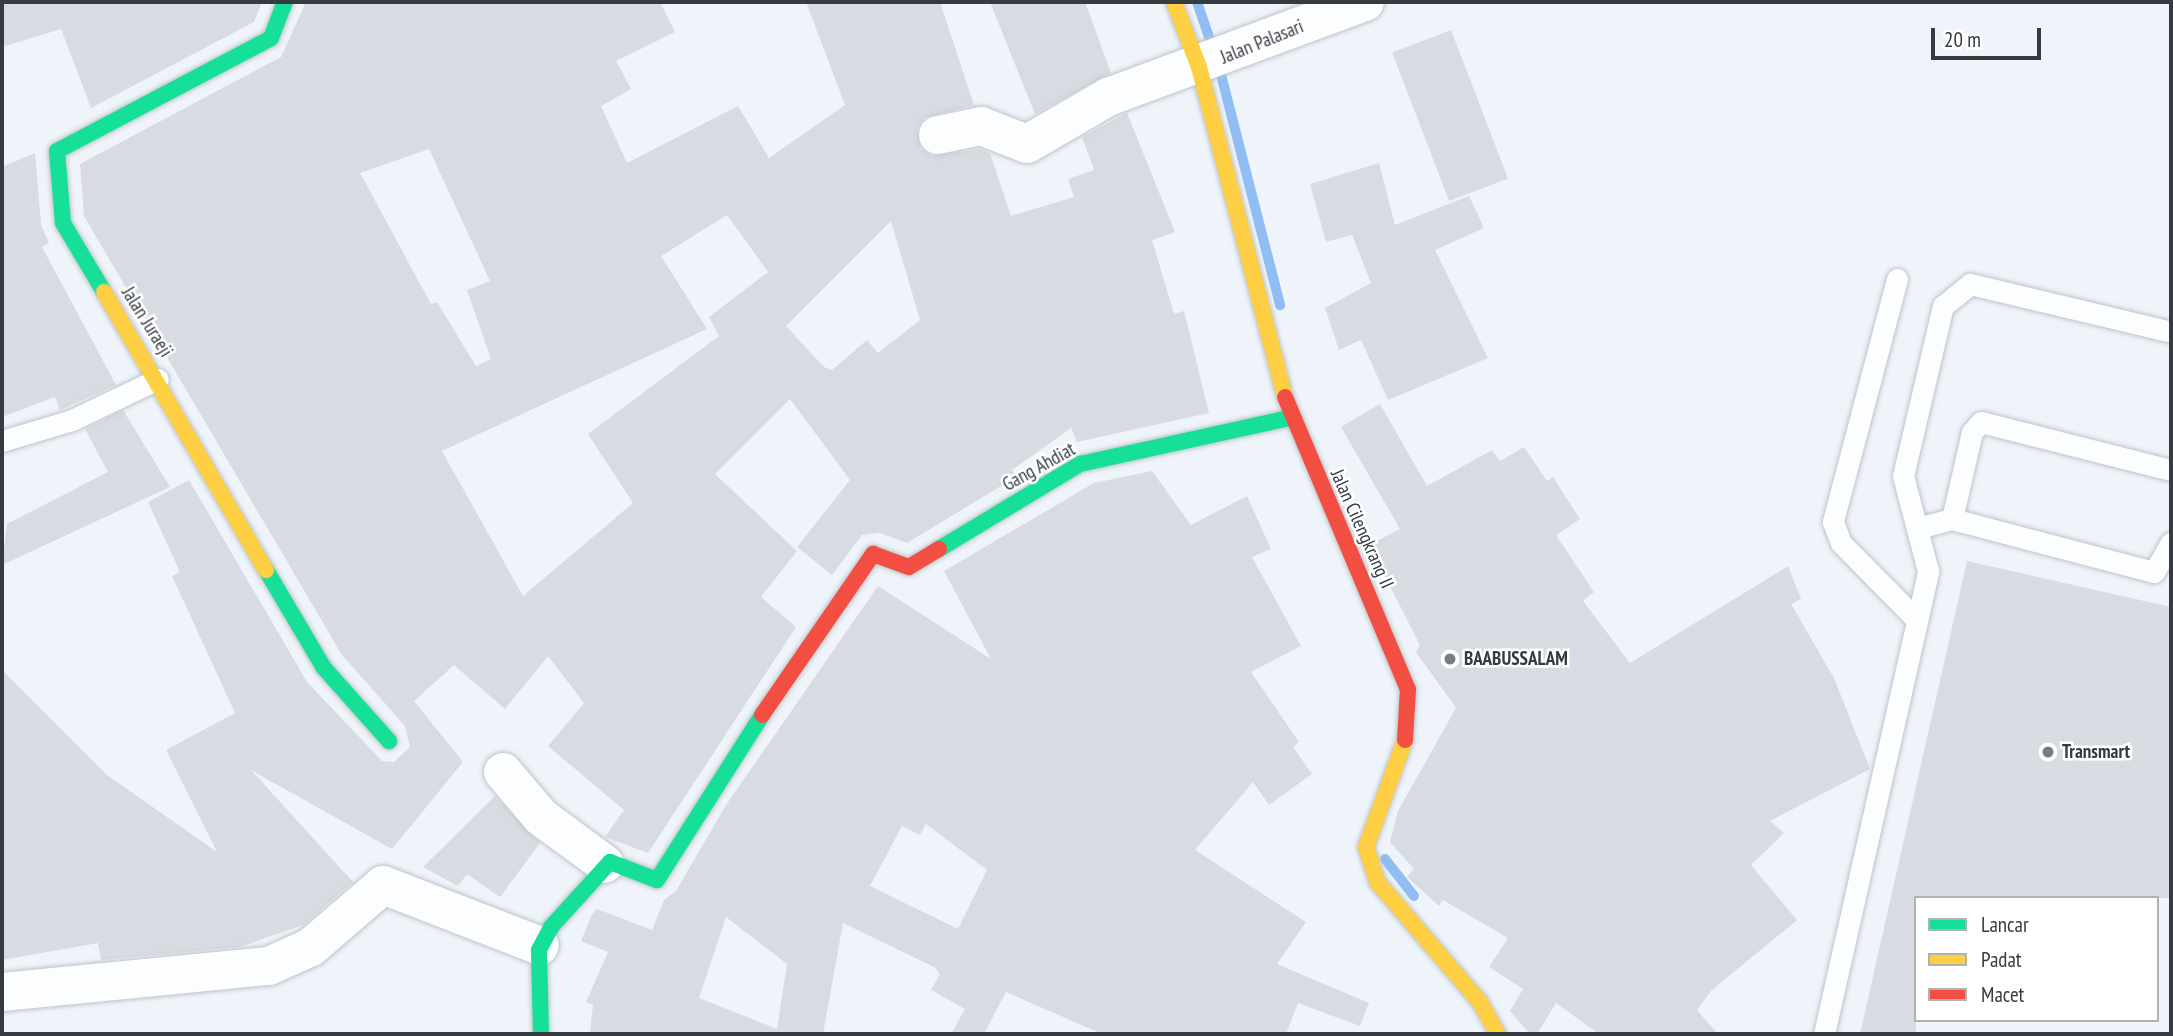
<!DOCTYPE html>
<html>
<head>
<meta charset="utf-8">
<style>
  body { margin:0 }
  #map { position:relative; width:2173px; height:1036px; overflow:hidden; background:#eef4fa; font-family:"PT Sans Narrow",sans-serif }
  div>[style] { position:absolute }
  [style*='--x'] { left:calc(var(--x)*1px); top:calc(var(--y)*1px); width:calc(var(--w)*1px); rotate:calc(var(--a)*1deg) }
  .stream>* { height:10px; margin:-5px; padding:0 5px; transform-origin:5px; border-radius:5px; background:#8fbdf4 }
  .building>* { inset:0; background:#d6dce2; transform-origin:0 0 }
  .roads { filter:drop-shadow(0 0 2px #bec4c9) drop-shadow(0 0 2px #bec4c9) }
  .lane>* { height:21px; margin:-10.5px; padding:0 10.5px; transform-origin:10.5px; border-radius:10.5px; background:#fcfdfe }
  .street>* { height:38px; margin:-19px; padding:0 19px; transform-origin:19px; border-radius:19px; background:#fcfdfe }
  .fast>* { height:16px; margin:-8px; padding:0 8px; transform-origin:8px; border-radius:8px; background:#16e098 }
  .slow>* { height:16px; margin:-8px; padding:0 8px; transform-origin:8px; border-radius:8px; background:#ffcf43 }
  .jam>* { height:16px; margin:-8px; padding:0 8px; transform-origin:8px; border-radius:8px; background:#f24e42 }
  .dots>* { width:19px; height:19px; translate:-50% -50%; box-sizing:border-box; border:4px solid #fff; border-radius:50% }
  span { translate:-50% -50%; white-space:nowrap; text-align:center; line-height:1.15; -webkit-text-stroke:5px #fff; paint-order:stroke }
  .street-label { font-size:19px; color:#363b42 }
  .poi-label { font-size:19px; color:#363b42; font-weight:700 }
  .left { translate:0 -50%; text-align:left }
  .frame { position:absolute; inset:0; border:4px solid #363b42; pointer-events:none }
  .legend { position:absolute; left:1914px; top:896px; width:245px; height:126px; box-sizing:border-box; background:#fff; border:2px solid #afb1b3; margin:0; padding:9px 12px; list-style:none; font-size:21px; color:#363b42 }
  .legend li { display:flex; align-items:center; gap:14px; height:35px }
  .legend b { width:35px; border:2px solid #afb1b3 }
  .scale { position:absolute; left:1931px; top:28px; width:110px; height:32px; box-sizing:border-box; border:4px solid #363b42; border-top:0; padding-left:9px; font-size:21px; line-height:24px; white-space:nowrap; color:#363b42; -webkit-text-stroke:5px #fff; paint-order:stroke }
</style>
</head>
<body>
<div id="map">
  <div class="stream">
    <div style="--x:1197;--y:2;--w:53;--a:71.2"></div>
    <div style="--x:1218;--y:63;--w:250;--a:75.6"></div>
    <div style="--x:1385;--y:859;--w:47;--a:51.9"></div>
  </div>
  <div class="building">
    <div style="clip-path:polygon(2px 2px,262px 2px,254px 22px,91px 108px,61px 29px,2px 47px)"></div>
    <div style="clip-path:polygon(evenodd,306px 2px,660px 2px,675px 32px,616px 61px,631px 89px,601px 106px,627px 163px,738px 106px,769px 158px,845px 105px,806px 2px,940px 2px,974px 105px,924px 118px,917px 129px,921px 149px,932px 156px,979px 149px,990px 153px,1011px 216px,1074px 197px,1068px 179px,1094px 170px,1082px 137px,1127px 113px,1175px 232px,1152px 240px,1174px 314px,1184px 311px,1209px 413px,1077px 442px,1071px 428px,1012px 470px,1016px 477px,907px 543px,880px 533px,862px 535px,832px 575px,797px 547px,850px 480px,790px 399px,715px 474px,797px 551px,761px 597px,796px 627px,648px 853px,605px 837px,624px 810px,548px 746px,584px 703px,548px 656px,505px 709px,454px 665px,414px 701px,463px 762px,392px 849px,251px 770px,353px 882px,303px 925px,240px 947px,101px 960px,98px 943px,2px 960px,2px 670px,107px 775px,217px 852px,166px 750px,235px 713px,172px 576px,180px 572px,148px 502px,189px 480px,307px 682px,382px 761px,394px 762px,410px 747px,405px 726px,342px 655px,84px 216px,80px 164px,281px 57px,306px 2px,429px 149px,490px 281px,467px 290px,491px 359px,476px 366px,437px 302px,431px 304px,360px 173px,429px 149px,306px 2px,727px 215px,768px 272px,709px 317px,719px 336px,588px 434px,633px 503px,523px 596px,442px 451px,707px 329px,661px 256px,727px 215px,306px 2px,891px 221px,920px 320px,878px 353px,867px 340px,832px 370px,824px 367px,786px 326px,891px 221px)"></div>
    <div style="clip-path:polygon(990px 2px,1085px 2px,1111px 73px,1035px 114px)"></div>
    <div style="left:1451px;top:30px;width:159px;height:63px;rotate:69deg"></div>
    <div style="clip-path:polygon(35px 153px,41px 225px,49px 243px,42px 247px,116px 385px,60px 410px,55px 397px,2px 417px,2px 167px)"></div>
    <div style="clip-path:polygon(1379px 163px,1395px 225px,1469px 196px,1484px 228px,1435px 250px,1488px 358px,1388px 400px,1361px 340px,1339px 350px,1325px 308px,1371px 283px,1352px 235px,1326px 242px,1310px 184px)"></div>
    <div style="clip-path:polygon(1380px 404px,1427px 486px,1492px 450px,1500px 461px,1524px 447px,1547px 481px,1553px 477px,1580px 519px,1556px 535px,1594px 592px,1583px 601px,1630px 663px,1788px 566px,1801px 599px,1791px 604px,1834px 678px,1870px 769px,1770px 821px,1784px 833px,1751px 865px,1797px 920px,1711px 991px,1697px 1010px,1718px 1034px,1599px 1034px,1556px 1003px,1537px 1034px,1530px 1034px,1510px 1011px,1523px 989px,1489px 967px,1508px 938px,1443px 900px,1439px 906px,1407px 877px,1414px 869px,1390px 842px,1398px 811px,1456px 708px,1416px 652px,1420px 645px,1369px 545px,1400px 529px,1341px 427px)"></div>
    <div style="clip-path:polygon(123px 410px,170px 487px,2px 565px,7px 524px,108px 472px,85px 429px)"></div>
    <div style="clip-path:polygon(evenodd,1152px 471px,1191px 525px,1247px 496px,1271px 549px,1252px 557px,1301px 646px,1251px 672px,1299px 742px,1293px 747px,1312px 774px,1269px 805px,1253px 782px,1195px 850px,1306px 922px,1277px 964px,1369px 1003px,1360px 1026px,1298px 1003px,1286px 1034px,1102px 1034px,1006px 992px,984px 1034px,951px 1034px,965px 1009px,931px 990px,940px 974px,934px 967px,843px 923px,823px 1034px,590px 1034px,593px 1005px,586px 1002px,608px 952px,581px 941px,591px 916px,597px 909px,652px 930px,664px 900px,676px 891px,726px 805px,878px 586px,991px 659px,944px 571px,1094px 483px,1152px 471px,926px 824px,987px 870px,958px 929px,870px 886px,902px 826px,920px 835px,926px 824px,1152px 471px,726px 917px,787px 964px,777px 1029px,699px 998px,726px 917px)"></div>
    <div style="clip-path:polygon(1967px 561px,2171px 607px,2171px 898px,1916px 898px,1916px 1034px,1860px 1034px)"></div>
    <div style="clip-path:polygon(495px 796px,540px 843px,500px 897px,467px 874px,458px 886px,423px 867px)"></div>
  </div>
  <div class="roads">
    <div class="lane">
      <div style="--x:1897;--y:279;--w:251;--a:104.8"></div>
      <div style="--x:1833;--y:522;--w:22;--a:69"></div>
      <div style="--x:1841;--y:543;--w:108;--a:45.4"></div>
      <div style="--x:2;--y:441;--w:73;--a:-16.7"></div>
      <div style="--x:72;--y:420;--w:95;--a:-25.5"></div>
      <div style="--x:1952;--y:519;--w:89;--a:-77.1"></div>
      <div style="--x:1972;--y:432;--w:13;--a:-48"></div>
      <div style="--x:1981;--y:422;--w:196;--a:14.2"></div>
      <div style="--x:1918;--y:528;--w:35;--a:-15"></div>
      <div style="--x:1952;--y:519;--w:209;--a:14.7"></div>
      <div style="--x:2154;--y:572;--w:34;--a:-60"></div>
      <div style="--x:1824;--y:1034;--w:475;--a:-77.3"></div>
      <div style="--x:1928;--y:571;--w:98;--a:-104.7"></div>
      <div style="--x:1903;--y:476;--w:175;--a:-76.8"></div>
      <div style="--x:1943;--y:306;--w:35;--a:-39"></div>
      <div style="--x:1970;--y:284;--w:207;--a:13.4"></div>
    </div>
    <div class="street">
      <div style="--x:938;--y:135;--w:44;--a:-11.8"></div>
      <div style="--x:981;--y:126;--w:49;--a:21.4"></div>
      <div style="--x:1027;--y:144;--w:94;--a:-30.1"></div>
      <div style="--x:1108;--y:97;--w:274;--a:-20.3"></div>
      <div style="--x:503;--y:772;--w:59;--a:49.8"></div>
      <div style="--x:541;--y:817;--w:79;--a:36.3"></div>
      <div style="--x:2;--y:992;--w:268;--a:-5.6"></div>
      <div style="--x:269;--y:966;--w:46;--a:-24.3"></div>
      <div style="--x:311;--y:947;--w:95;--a:-40.7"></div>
      <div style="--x:383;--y:885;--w:168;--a:21.2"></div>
    </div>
    <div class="fast">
      <div style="--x:104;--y:292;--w:80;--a:-120.7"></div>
      <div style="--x:63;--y:223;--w:72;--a:-94.8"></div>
      <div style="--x:57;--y:151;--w:242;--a:-27.8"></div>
      <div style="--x:271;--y:38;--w:39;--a:-69"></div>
      <div style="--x:939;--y:549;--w:165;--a:-31.1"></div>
      <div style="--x:1080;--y:464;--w:215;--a:-12.4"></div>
      <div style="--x:266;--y:570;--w:114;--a:59.4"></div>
      <div style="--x:324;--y:668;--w:98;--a:48.3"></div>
      <div style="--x:541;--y:1034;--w:84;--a:-91.4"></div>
      <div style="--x:539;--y:950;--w:26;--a:-62"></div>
      <div style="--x:551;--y:927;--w:88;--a:-47.8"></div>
      <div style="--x:610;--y:862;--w:50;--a:21"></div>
      <div style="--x:657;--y:880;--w:196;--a:-57.5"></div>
    </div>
    <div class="slow">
      <div style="--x:1174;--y:2;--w:70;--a:69"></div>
      <div style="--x:1199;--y:67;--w:341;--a:75.4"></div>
      <div style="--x:104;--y:292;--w:322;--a:59.8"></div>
      <div style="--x:1405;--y:740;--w:114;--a:110"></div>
      <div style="--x:1366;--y:847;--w:38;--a:72"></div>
      <div style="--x:1378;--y:883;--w:157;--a:49.4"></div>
      <div style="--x:1480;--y:1002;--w:37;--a:61"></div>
    </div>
    <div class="jam">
      <div style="--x:1285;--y:397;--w:317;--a:67.2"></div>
      <div style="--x:1408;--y:689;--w:51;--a:93.4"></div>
      <div style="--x:762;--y:715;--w:196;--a:-55.4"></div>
      <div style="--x:873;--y:554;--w:38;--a:20"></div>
      <div style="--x:909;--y:567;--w:35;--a:-31"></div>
    </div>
  </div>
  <div class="dots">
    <div style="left:1450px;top:659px;background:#767c82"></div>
    <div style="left:2048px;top:752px;background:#767c82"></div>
  </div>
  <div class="street-label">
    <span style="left:1262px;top:42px;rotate:-22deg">Jalan Palasari</span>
    <span style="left:147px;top:322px;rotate:58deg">Jalan Juraeji</span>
    <span style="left:1039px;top:467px;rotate:-29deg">Gang Ahdiat</span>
    <span style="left:1362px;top:529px;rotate:66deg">Jalan Cilengkrang II</span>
  </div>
  <div class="poi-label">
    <span class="left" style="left:1464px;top:659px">BAABUSSALAM</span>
    <span class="left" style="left:2062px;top:752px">Transmart</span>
  </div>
  <div class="frame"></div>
  <ul class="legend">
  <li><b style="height:9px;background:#16e098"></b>Lancar</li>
  <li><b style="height:9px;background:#ffcf43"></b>Padat</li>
  <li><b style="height:9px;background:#f24e42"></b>Macet</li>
  </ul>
  <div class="scale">20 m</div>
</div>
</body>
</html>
